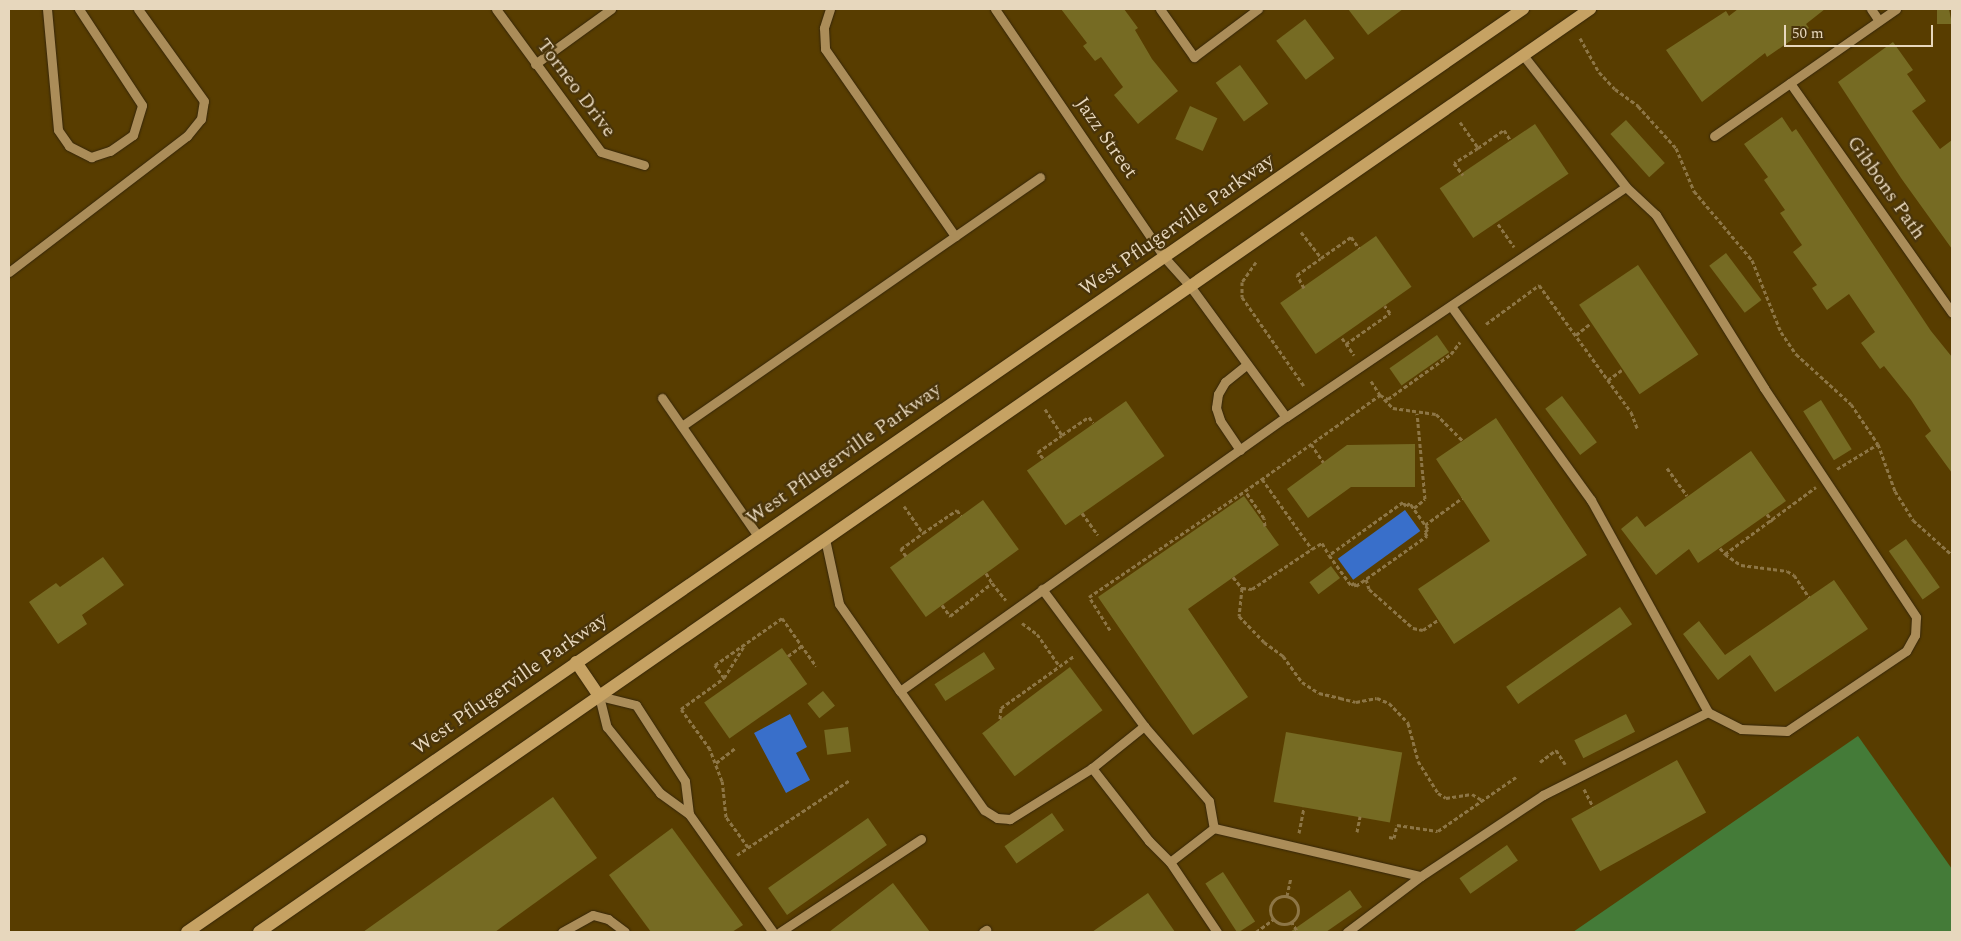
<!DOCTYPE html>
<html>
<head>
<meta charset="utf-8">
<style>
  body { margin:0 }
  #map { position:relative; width:1961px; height:941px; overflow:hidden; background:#583d00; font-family:Spectral,serif }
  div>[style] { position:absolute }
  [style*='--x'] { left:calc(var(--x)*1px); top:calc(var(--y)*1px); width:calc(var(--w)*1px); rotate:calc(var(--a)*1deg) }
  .green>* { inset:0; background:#447b38 }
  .water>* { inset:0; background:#396fca; transform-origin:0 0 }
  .building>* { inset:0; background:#766b23; transform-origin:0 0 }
  .path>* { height:3px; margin-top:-1.5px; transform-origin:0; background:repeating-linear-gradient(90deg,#8d7646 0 4px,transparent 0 6.5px) }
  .path>.ring { margin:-1.5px; padding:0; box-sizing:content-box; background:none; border:3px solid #8d7646; border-radius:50% }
  .roads { filter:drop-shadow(0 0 1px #35260a) drop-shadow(0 0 1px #35260a) }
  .minor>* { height:9px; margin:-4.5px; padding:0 4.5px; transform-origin:4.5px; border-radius:4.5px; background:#ab8d59 }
  .major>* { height:12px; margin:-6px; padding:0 6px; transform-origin:6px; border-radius:6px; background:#c6a263 }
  span { translate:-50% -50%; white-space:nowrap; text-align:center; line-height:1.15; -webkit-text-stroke:4.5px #49340a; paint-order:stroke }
  .street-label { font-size:20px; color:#e7d7bd }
  .frame { position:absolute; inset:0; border:10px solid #e7d7bd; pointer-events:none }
  .scale { position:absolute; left:1784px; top:25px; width:149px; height:22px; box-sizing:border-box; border:2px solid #e7d7bd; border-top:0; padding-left:6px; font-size:15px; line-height:18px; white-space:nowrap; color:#e7d7bd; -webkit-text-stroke:4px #49340a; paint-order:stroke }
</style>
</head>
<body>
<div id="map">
  <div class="green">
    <div style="clip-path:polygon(1858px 736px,1952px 869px,1952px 932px,1573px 932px)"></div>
  </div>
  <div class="water">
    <div style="left:1405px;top:510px;width:26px;height:83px;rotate:54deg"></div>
    <div style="clip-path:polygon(790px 714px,807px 747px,796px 753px,810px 780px,786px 793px,754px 733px)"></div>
  </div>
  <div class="building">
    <div style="clip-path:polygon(1061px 9px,1124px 9px,1138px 28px,1135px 30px,1152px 59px,1178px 91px,1138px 124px,1114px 95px,1123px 87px,1101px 57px,1095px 61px,1083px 46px,1087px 43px)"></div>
    <div style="clip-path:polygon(1348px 9px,1403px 9px,1368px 35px)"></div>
    <div style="clip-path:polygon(1738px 9px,1825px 9px,1806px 24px,1809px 28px,1767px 57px,1765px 53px,1702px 102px,1666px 50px,1726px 11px,1729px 16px)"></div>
    <div style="clip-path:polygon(1937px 9px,1949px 9px,1952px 24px,1937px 24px)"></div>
    <div style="left:1305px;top:19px;width:49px;height:36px;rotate:53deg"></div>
    <div style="clip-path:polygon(1893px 42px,1913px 70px,1907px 74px,1926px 101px,1912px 111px,1940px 149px,1952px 140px,1952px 249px,1901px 178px,1838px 82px)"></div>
    <div style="left:1240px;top:65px;width:48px;height:30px;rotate:54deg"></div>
    <div style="left:1190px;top:106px;width:30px;height:36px;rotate:24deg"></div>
    <div style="clip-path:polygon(1782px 117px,1792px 132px,1796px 129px,1931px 331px,1952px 357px,1952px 473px,1925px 436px,1931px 431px,1911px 400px,1884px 366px,1880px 369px,1861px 343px,1875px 332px,1849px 294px,1827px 310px,1812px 288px,1817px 285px,1793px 252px,1802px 245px,1780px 213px,1785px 210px,1764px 180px,1768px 177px,1744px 144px)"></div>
    <div style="left:1626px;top:120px;width:58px;height:21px;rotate:48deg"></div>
    <div style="left:1535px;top:124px;width:60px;height:115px;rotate:56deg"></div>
    <div style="left:1376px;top:236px;width:62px;height:117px;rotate:55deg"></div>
    <div style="left:1726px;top:253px;width:59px;height:21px;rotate:53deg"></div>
    <div style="left:1638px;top:265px;width:108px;height:71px;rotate:56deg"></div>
    <div style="left:1437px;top:335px;width:21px;height:58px;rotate:55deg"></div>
    <div style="left:1562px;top:396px;width:58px;height:21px;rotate:53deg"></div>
    <div style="left:1821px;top:400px;width:58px;height:21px;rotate:58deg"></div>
    <div style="left:1126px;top:401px;width:67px;height:121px;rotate:55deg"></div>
    <div style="clip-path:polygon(1496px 418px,1587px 555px,1454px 644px,1418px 589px,1490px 541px,1436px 459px)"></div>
    <div style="clip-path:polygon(1415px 444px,1415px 487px,1351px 487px,1308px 518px,1287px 489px,1347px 445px)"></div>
    <div style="clip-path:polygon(1751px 451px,1786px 501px,1698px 563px,1689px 549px,1656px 575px,1621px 529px,1637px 516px,1645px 527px)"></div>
    <div style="clip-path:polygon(1244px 496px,1279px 545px,1188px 609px,1248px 697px,1193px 735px,1098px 597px)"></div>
    <div style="left:983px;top:500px;width:61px;height:115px;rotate:54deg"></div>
    <div style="left:1906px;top:539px;width:59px;height:21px;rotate:55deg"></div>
    <div style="clip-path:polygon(103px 557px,124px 585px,82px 615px,87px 624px,58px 644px,29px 602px,56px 583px,60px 587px)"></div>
    <div style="left:1331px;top:566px;width:15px;height:27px;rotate:53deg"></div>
    <div style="clip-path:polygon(1834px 580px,1868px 629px,1775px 692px,1750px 655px,1718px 680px,1683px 634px,1699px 621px,1725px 655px)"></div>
    <div style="left:1620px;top:607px;width:21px;height:139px;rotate:55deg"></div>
    <div style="left:782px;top:648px;width:44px;height:95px;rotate:55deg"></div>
    <div style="left:984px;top:652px;width:20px;height:59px;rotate:57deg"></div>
    <div style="left:1070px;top:667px;width:54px;height:110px;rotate:53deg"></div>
    <div style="left:823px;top:691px;width:19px;height:20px;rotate:51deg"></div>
    <div style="left:1626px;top:714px;width:20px;height:58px;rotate:63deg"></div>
    <div style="left:848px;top:727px;width:25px;height:24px;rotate:83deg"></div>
    <div style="left:1286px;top:732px;width:118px;height:71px;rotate:10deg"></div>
    <div style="left:1677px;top:760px;width:60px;height:121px;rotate:61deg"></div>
    <div style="clip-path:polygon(553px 797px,597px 858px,495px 932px,363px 932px)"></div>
    <div style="left:1052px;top:813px;width:21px;height:58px;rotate:55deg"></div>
    <div style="left:868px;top:818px;width:33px;height:122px;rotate:55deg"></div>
    <div style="clip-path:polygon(672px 828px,743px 925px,732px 932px,651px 932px,609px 875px)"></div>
    <div style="left:1507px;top:845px;width:19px;height:58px;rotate:55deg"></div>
    <div style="left:1223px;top:872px;width:59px;height:21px;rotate:57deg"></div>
    <div style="clip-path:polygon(893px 883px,930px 932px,829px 932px)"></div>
    <div style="clip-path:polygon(1350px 890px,1362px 907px,1326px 932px,1290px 932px)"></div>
    <div style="clip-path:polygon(1148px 893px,1175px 932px,1092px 932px)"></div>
  </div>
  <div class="path">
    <div style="--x:1580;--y:38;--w:39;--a:61"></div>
    <div style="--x:1599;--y:72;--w:23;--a:47"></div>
    <div style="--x:1615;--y:89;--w:29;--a:36"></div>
    <div style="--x:1638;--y:106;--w:57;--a:47.9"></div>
    <div style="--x:1676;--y:148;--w:47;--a:67.3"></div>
    <div style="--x:1694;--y:191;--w:90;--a:50"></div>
    <div style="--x:1752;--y:260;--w:78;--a:68.1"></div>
    <div style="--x:1781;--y:332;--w:27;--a:56"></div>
    <div style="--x:1796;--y:354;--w:74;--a:42.3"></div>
    <div style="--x:1851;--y:404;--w:48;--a:56"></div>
    <div style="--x:1878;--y:444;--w:50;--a:70.1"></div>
    <div style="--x:1895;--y:491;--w:34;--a:58"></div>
    <div style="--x:1913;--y:520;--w:52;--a:41.9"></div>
    <div style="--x:1460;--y:122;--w:32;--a:55"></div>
    <div style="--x:1478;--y:148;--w:28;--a:148"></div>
    <div style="--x:1454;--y:163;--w:15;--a:53"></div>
    <div style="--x:1478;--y:148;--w:32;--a:-35"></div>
    <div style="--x:1504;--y:130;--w:13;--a:58"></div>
    <div style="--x:1498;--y:224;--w:28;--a:55"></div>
    <div style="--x:1301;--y:232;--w:33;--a:52"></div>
    <div style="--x:1321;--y:258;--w:37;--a:-35"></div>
    <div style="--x:1351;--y:237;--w:14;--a:54"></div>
    <div style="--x:1256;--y:262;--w:24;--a:125"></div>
    <div style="--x:1242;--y:282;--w:15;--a:90"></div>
    <div style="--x:1242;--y:297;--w:108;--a:55.1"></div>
    <div style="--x:1304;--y:288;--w:15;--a:-118"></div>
    <div style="--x:1297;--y:275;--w:29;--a:-35"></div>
    <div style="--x:1486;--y:324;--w:66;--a:-36.3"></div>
    <div style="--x:1539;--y:285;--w:157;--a:54.1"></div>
    <div style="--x:1631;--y:412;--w:19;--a:69"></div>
    <div style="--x:1576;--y:335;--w:19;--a:-39"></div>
    <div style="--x:1342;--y:338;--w:21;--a:55"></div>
    <div style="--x:1346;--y:344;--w:54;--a:-35.2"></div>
    <div style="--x:1390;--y:313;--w:9;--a:-126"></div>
    <div style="--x:1608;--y:380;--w:17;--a:-36"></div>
    <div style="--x:1371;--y:381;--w:17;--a:57"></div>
    <div style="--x:1380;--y:395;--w:9;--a:27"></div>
    <div style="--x:1388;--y:399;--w:77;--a:-35.5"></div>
    <div style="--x:1451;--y:354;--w:15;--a:-53"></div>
    <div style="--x:1384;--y:399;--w:13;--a:45"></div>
    <div style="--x:1393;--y:408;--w:43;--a:7.9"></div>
    <div style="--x:1436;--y:414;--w:37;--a:45"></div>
    <div style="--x:1045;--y:409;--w:31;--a:57"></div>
    <div style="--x:1062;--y:435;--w:32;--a:-34"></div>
    <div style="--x:1089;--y:417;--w:7;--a:56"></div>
    <div style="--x:1311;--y:444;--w:22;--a:56"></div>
    <div style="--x:1043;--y:458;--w:8;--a:-130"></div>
    <div style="--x:1038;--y:452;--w:29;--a:-35"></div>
    <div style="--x:1667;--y:468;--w:34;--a:54"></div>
    <div style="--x:1837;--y:469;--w:48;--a:-31.4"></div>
    <div style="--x:1262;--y:479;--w:86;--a:54.5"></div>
    <div style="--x:1312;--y:549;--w:12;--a:-31"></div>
    <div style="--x:1322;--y:543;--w:14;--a:60"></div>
    <div style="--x:1329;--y:555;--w:37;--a:54"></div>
    <div style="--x:1351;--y:585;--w:4;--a:-34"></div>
    <div style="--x:1354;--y:583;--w:4;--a:56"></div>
    <div style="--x:1356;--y:586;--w:87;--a:-35.2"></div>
    <div style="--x:1427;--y:536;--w:4;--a:-117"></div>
    <div style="--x:1425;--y:532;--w:4;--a:-45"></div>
    <div style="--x:1428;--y:529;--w:32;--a:-125"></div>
    <div style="--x:1410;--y:503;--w:5;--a:143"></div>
    <div style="--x:1406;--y:506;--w:5;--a:-127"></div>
    <div style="--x:1403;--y:502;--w:91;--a:144.4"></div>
    <div style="--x:904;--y:506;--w:33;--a:55"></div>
    <div style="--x:923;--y:533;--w:41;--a:-34.1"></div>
    <div style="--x:957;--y:510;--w:7;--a:56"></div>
    <div style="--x:1414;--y:508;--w:14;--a:-39"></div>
    <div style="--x:1425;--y:499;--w:86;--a:-95.3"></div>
    <div style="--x:1082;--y:513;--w:27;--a:54"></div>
    <div style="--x:1767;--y:514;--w:9;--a:54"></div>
    <div style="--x:1425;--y:525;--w:46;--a:-36.1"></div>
    <div style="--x:1265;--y:526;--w:8;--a:-97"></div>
    <div style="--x:1264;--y:518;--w:33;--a:-125"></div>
    <div style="--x:1245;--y:491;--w:166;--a:-35.4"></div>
    <div style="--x:1720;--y:548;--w:8;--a:50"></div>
    <div style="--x:1725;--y:554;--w:113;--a:-36.4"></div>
    <div style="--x:1725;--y:554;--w:19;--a:35"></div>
    <div style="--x:1741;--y:565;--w:46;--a:7.4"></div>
    <div style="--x:1787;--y:571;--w:8;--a:30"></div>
    <div style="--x:1794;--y:575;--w:27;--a:56"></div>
    <div style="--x:906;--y:556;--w:9;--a:-126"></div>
    <div style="--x:901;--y:549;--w:27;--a:-36"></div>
    <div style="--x:986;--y:573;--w:12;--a:59"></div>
    <div style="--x:1233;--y:577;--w:14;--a:51"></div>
    <div style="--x:1242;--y:588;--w:10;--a:6"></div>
    <div style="--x:1252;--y:589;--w:72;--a:-33.7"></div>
    <div style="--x:1366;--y:579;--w:10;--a:73"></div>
    <div style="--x:1369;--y:589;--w:59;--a:41.6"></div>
    <div style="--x:1413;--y:628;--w:10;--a:11"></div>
    <div style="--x:1423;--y:630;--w:18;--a:-34"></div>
    <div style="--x:1242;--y:588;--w:28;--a:96"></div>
    <div style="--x:1239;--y:616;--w:36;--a:46"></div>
    <div style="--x:1264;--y:642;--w:24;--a:36"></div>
    <div style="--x:1283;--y:656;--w:32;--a:54"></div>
    <div style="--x:1302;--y:682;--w:20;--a:33"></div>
    <div style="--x:1319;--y:693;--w:22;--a:13"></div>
    <div style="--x:1340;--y:698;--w:16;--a:14"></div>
    <div style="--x:1356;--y:702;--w:21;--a:-11"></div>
    <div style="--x:1377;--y:698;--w:13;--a:23"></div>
    <div style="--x:1389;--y:703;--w:28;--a:46"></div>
    <div style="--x:1408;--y:723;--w:39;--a:75"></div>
    <div style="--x:1418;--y:761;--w:38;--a:58"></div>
    <div style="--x:1438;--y:793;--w:9;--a:32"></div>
    <div style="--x:1446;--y:798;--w:26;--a:-9"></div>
    <div style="--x:1472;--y:794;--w:12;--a:31"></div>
    <div style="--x:942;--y:605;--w:14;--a:54"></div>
    <div style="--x:950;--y:616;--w:53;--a:-38.2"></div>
    <div style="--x:992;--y:583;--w:22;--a:51"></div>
    <div style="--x:1022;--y:623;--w:19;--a:36"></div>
    <div style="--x:1037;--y:634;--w:39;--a:55"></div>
    <div style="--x:1110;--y:630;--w:39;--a:-122"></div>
    <div style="--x:1089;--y:597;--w:189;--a:-34.2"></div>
    <div style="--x:788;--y:656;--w:17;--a:-36"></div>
    <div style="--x:724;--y:678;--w:39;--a:-58"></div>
    <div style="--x:1000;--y:719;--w:11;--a:-85"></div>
    <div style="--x:1001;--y:708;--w:90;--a:-35.5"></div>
    <div style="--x:1540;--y:762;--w:20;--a:-37"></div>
    <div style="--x:1556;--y:750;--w:17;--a:57"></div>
    <div style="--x:716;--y:763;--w:24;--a:-38"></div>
    <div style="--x:1584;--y:789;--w:20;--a:63"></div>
    <div style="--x:1357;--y:832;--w:16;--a:-79"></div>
    <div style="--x:1299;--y:833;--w:26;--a:-79"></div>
    <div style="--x:1389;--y:837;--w:5;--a:11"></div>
    <div style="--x:1394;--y:838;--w:13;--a:-77"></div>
    <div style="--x:1397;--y:825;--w:41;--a:8.3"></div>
    <div style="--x:1438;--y:831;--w:95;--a:-34.7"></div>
    <div style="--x:748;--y:847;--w:37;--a:-126"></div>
    <div style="--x:726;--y:817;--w:36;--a:-96"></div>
    <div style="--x:722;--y:781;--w:34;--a:-111"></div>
    <div style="--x:710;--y:749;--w:49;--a:-125.9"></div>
    <div style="--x:681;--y:709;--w:53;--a:-35.8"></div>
    <div style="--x:724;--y:678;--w:16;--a:-125"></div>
    <div style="--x:715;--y:665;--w:82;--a:-35"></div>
    <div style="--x:782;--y:618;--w:59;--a:54.7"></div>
    <div style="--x:737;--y:855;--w:136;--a:-33.6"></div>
    <div style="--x:1287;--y:896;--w:19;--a:-78"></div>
    <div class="ring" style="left:1270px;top:896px;width:25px;height:25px"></div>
    <div style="--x:1291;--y:921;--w:13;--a:58"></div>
    <div style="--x:1256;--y:932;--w:22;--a:-36"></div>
  </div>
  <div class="roads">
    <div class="minor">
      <div style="--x:47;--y:9;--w:121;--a:84.8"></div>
      <div style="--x:58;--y:130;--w:19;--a:55"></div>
      <div style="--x:69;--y:146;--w:25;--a:27"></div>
      <div style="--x:91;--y:157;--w:20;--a:-18"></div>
      <div style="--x:110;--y:151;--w:28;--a:-35"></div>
      <div style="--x:133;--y:135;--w:31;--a:-73"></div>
      <div style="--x:142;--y:105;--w:115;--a:-123.3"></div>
      <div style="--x:496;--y:9;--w:177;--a:53.7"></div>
      <div style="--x:601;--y:152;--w:45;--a:16.8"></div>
      <div style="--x:830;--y:9;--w:20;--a:108"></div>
      <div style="--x:824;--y:28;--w:21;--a:87"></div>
      <div style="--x:825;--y:49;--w:228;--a:55.2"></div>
      <div style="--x:995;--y:9;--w:300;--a:55.7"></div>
      <div style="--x:1164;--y:257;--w:39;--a:48"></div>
      <div style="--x:1190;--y:286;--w:162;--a:53.8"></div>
      <div style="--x:1160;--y:9;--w:59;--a:54.7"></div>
      <div style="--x:1194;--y:57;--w:80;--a:-36.9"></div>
      <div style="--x:1871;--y:9;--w:14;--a:56"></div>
      <div style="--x:1523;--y:55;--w:167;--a:52"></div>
      <div style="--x:535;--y:64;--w:94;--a:-35.9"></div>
      <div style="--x:1790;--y:83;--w:281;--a:54.8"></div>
      <div style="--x:1714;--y:136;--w:222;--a:-34.9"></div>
      <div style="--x:9;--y:272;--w:224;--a:-37.4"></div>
      <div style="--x:187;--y:136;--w:22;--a:-51"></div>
      <div style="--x:201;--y:119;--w:18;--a:-81"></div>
      <div style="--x:204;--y:101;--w:113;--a:-125.7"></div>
      <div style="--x:1451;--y:306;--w:239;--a:54.2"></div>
      <div style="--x:1591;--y:500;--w:242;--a:61.1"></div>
      <div style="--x:662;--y:398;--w:168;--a:55.2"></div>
      <div style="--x:682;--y:426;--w:436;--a:-34.8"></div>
      <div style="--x:1240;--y:450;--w:36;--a:-124"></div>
      <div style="--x:1220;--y:420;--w:13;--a:-108"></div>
      <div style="--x:1216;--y:408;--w:14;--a:-82"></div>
      <div style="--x:1218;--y:394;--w:14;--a:-60"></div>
      <div style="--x:1225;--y:382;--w:28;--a:-39"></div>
      <div style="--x:825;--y:539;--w:66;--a:77.8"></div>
      <div style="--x:839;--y:604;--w:106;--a:55"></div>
      <div style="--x:1042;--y:589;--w:171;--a:53.3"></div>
      <div style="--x:1144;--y:726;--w:99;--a:49.1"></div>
      <div style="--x:1209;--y:801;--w:27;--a:80"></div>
      <div style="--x:1214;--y:828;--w:212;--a:13.1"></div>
      <div style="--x:1092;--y:768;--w:67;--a:-38.9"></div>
      <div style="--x:689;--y:814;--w:33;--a:-97"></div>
      <div style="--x:685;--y:781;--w:90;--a:-122.8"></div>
      <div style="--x:636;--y:705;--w:38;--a:-166"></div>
      <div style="--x:599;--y:696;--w:32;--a:76"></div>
      <div style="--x:607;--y:727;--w:85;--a:51.2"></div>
      <div style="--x:660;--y:793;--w:36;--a:36"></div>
      <div style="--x:689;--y:814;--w:145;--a:54.6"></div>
      <div style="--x:1170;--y:862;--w:56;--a:-37.7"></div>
      <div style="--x:562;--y:932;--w:35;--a:-29"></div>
      <div style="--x:593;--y:915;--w:16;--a:15"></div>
      <div style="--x:608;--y:919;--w:21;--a:37"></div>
      <div style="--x:780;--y:932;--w:169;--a:-33.4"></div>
      <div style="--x:983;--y:932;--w:4;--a:-34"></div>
      <div style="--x:1217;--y:932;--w:84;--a:-123.9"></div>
      <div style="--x:1170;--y:862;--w:30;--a:-135"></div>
      <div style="--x:1149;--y:841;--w:93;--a:-128"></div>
      <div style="--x:1092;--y:768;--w:97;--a:148.1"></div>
      <div style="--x:1010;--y:819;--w:13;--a:-176"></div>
      <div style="--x:997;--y:818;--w:15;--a:-148"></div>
      <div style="--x:984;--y:810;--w:146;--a:-125.2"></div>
      <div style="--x:900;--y:691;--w:473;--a:-35.4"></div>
      <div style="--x:1286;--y:417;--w:410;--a:-34.1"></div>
      <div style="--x:1626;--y:187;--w:41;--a:43"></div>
      <div style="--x:1656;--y:215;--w:204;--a:58"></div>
      <div style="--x:1764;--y:388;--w:275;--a:56.4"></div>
      <div style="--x:1916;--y:617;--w:18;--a:93"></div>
      <div style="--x:1915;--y:635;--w:18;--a:119"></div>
      <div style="--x:1906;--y:651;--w:143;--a:146.1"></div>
      <div style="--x:1787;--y:731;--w:46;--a:-177.5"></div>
      <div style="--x:1741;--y:729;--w:37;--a:-153"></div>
      <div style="--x:1708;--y:712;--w:185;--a:153.3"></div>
      <div style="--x:1543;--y:795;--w:146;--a:146.4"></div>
      <div style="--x:1421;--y:876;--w:93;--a:142.9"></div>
    </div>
    <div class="major">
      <div style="--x:576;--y:662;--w:41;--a:55.9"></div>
      <div style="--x:187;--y:932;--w:1624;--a:-34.64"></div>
      <div style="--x:259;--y:932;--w:1620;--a:-34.74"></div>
    </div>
  </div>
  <div class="street-label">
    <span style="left:576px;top:88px;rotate:53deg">Torneo Drive</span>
    <span style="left:1106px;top:138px;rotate:55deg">Jazz Street</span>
    <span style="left:1886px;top:188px;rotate:55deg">Gibbons Path</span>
    <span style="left:1177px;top:225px;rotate:-35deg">West Pflugerville Parkway</span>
    <span style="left:844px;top:454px;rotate:-35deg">West Pflugerville Parkway</span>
    <span style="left:510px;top:684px;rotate:-35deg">West Pflugerville Parkway</span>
  </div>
  <div class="frame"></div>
  <div class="scale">50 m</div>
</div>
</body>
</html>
